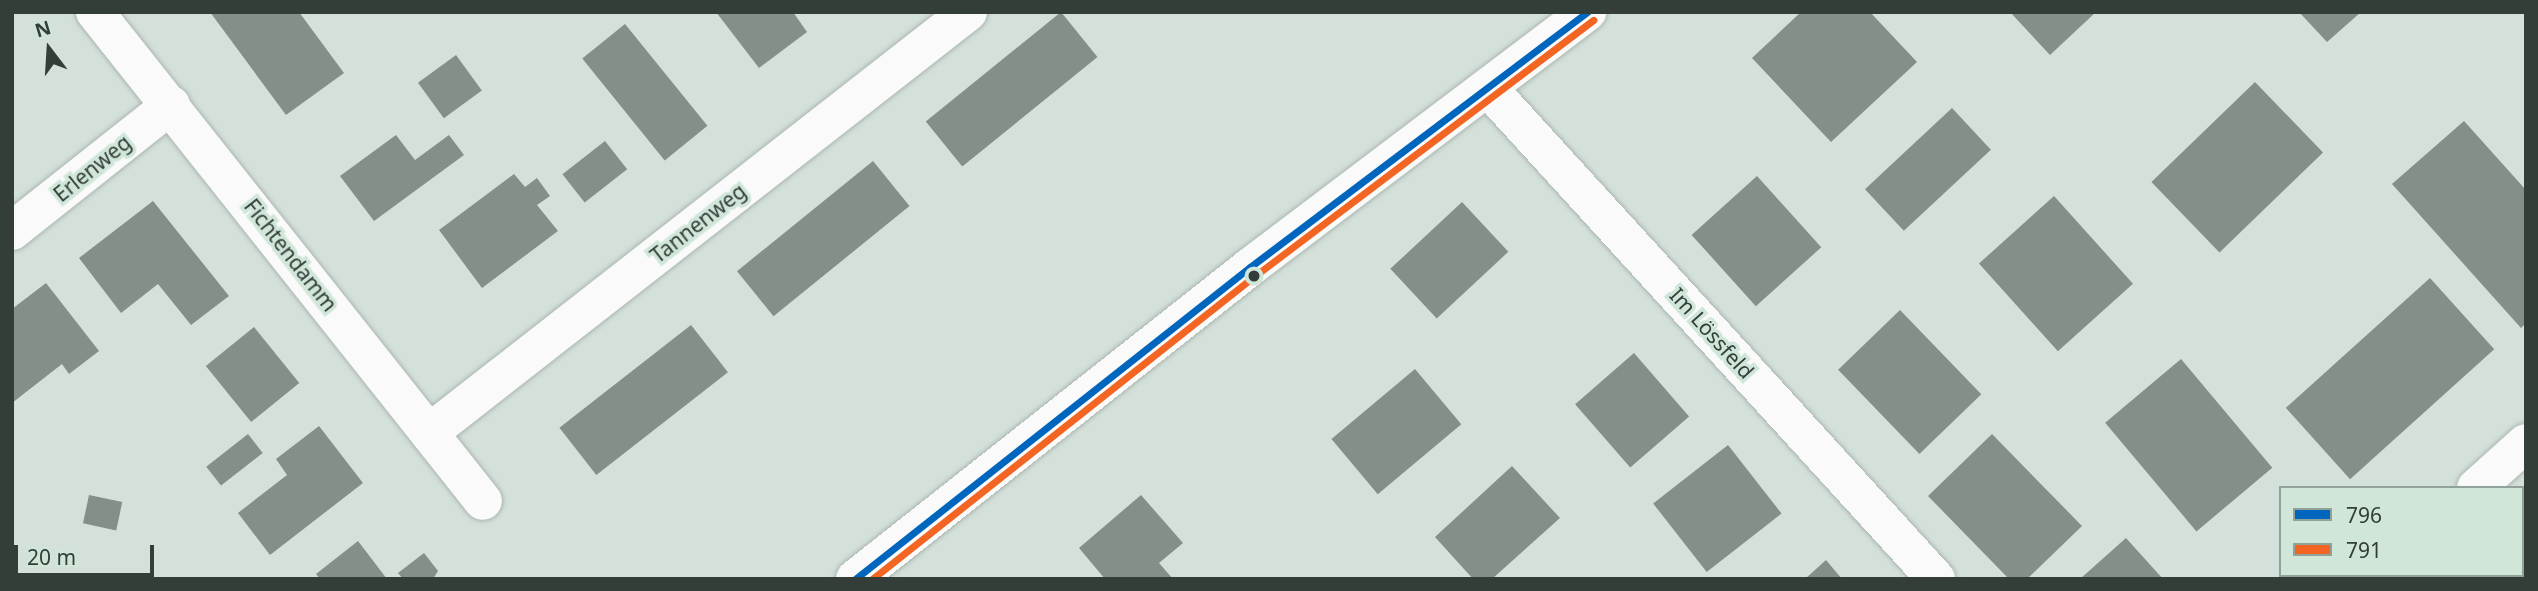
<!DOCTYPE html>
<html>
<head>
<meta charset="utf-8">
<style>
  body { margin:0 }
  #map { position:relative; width:2538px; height:591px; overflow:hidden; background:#d4e1da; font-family:"Noto Sans",sans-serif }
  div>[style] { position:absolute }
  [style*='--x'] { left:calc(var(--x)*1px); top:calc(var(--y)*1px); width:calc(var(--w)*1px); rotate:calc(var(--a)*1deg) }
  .building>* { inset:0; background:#829089; transform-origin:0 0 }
  .roads { filter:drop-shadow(0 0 2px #abb6b0) drop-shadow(0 0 2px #abb6b0) }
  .minor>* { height:38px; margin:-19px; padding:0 19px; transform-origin:19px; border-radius:19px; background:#f9faf9 }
  .secondary>* { height:38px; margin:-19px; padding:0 19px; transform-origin:19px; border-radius:19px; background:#f9faf9 }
  .bus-1>* { height:7px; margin:-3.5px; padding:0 3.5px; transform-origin:3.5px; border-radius:3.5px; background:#0065bd }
  .bus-2>* { height:7px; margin:-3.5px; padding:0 3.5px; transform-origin:3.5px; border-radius:3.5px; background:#f26522 }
  .dots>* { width:19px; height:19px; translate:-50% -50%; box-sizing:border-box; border:4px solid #cfe6d9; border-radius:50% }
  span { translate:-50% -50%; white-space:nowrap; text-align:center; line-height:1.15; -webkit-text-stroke:7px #cfe6d9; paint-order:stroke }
  .street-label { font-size:21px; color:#343e39 }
  .frame { position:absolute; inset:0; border:14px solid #343e39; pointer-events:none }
  .legend { position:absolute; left:2279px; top:486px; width:245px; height:91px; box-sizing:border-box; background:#cfe6d9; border:2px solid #91a399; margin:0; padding:9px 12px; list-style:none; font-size:21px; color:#343e39 }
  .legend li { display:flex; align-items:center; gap:14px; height:35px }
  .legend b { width:35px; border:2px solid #91a399 }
  .north { position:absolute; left:14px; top:14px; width:70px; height:70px; -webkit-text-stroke:5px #cfe6d9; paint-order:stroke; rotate:343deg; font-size:19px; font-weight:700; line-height:28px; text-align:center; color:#343e39 }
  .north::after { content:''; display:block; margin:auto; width:24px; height:32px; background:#343e39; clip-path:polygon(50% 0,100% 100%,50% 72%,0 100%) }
  .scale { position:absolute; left:14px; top:545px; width:140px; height:32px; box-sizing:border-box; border:4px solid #343e39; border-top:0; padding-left:9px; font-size:21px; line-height:24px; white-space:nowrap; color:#343e39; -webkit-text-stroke:5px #cfe6d9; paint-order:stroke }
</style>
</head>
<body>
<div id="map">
  <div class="building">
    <div style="clip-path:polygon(210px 12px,299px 12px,344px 73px,286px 115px)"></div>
    <div style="clip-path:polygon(716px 12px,793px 12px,807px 32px,759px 68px)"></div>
    <div style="left:1061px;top:12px;width:58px;height:174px;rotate:51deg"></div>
    <div style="clip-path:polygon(1801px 12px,1870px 12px,1917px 62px,1831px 142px,1752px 58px)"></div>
    <div style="clip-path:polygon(2010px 12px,2096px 12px,2050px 55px)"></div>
    <div style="clip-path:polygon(2299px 12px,2361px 12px,2327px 42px)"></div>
    <div style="left:625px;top:24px;width:131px;height:55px;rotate:51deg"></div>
    <div style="left:456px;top:55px;width:44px;height:47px;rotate:54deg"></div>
    <div style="left:2255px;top:82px;width:98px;height:144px;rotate:46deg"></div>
    <div style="left:1952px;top:108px;width:57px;height:119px;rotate:47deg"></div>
    <div style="clip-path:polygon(2464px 121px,2526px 190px,2526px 323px,2521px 328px,2392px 184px)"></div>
    <div style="clip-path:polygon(396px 135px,415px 160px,449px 135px,464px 155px,374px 221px,340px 176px)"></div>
    <div style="left:605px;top:141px;width:36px;height:54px;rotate:52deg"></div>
    <div style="left:873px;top:161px;width:58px;height:175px;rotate:51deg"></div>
    <div style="clip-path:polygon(514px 174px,525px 187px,537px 178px,550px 196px,537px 205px,558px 231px,482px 288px,439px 230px)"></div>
    <div style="left:1757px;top:176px;width:96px;height:88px;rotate:48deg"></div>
    <div style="left:2054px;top:196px;width:118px;height:101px;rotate:48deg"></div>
    <div style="clip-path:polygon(153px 201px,229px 296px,191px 325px,158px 284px,121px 313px,79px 258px)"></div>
    <div style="left:1462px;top:202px;width:68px;height:98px;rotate:47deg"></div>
    <div style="left:2430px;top:278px;width:96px;height:194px;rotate:48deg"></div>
    <div style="clip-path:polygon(46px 283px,99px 351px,69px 374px,62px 364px,12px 403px,12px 309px)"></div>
    <div style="left:1900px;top:310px;width:117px;height:86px;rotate:46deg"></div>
    <div style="left:691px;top:325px;width:60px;height:167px;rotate:52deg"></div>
    <div style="left:254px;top:327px;width:72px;height:62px;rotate:51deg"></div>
    <div style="left:1634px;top:353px;width:84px;height:78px;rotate:49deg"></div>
    <div style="left:2181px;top:359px;width:142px;height:99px;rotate:50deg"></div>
    <div style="left:1415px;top:369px;width:72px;height:109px;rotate:50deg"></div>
    <div style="clip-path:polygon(319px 426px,363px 483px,270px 555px,238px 513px,287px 475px,276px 459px)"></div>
    <div style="left:248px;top:434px;width:24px;height:53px;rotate:52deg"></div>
    <div style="clip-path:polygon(1992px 434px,2082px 526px,2027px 579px,2009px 579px,1928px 496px)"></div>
    <div style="left:1728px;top:445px;width:87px;height:95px;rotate:52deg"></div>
    <div style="clip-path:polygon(1512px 466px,1560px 518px,1492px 579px,1473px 579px,1435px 537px)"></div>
    <div style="left:89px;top:495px;width:34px;height:29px;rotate:12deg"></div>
    <div style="clip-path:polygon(1141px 495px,1183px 543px,1159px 563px,1173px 579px,1105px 579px,1079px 548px)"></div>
    <div style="clip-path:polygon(2126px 538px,2163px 579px,2080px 579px)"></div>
    <div style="clip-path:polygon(2522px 540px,2526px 579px,2441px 579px,2522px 575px)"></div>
    <div style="clip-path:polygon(358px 541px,387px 579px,320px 579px,316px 574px)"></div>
    <div style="clip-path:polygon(424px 553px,438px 571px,433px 579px,403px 579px,398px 573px)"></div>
    <div style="clip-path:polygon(1826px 560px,1842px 579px,1805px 579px)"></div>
  </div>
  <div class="roads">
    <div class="minor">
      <div style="--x:95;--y:12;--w:624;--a:51.57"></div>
      <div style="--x:1488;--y:88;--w:665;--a:47.62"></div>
      <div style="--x:12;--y:231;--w:203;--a:-38.4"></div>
      <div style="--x:429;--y:433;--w:684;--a:-37.99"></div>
      <div style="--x:2476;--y:488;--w:67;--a:-42"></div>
      <div style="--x:2376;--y:579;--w:6;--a:-45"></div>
    </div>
    <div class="secondary">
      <div style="--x:855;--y:579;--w:503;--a:-38.3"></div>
      <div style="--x:1250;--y:267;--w:423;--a:-37.1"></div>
    </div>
  </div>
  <div class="bus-1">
    <div style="--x:855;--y:579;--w:503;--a:-38.3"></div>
    <div style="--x:1250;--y:267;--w:423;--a:-37.1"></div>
  </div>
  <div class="bus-2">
    <div style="--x:872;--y:579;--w:490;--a:-38.4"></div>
    <div style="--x:1256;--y:275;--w:423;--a:-37.1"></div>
  </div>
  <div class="dots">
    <div style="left:1254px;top:276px;background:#343e39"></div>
  </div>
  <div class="street-label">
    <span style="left:92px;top:168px;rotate:-39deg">Erlenweg</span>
    <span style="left:698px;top:223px;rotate:-38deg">Tannenweg</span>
    <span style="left:291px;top:255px;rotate:52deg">Fichtendamm</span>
    <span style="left:1712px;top:333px;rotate:48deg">Im Lössfeld</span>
  </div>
  <div class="frame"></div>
  <ul class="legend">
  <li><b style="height:9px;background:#0065bd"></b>796</li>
  <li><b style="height:9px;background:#f26522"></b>791</li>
  </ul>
  <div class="north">N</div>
  <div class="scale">20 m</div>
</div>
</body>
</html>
